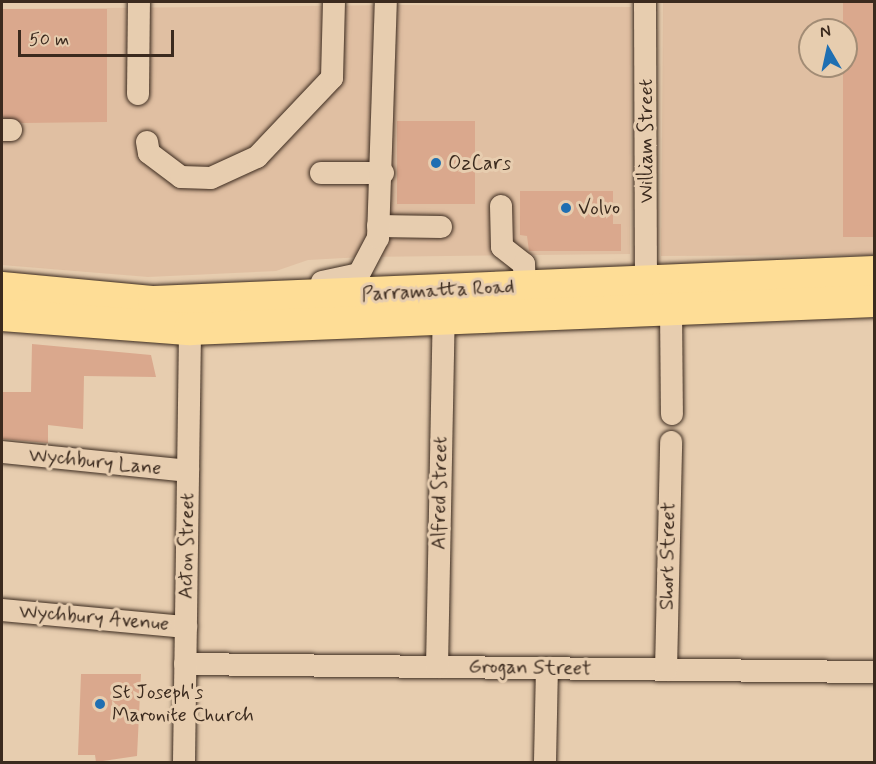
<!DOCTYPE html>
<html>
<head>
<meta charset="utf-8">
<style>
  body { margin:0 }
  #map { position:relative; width:876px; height:764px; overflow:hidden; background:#e7cdaf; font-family:Mynerve,sans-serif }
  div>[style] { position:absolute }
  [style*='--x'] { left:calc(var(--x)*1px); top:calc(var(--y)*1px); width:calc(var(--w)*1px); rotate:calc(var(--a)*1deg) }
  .built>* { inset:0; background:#e0bfa2 }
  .building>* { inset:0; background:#daa88d; transform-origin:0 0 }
  .roads { filter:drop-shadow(0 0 2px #3b2a1e) drop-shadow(0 0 2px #3b2a1e) }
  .minor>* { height:22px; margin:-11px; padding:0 11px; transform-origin:11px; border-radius:11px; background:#e7cdaf }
  .highway>* { height:32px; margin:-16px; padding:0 16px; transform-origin:16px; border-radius:16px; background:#fedd96 }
  .dots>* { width:16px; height:16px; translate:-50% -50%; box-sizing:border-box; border:3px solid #e7cdaf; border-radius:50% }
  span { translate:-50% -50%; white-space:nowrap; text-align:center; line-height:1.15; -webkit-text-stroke:6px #e7cdaf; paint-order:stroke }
  .street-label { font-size:20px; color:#3b2a1e }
  .poi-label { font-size:20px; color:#3b2a1e }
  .left { translate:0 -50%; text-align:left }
  .frame { position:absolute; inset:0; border:3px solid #3b2a1e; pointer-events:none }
  .north { position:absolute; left:798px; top:18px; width:60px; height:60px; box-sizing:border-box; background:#e7cdaf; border:2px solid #a28c75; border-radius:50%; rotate:351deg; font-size:16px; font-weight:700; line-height:24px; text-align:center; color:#3b2a1e }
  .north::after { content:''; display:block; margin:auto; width:21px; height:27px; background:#1f6fb2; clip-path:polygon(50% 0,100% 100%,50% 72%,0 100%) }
  .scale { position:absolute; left:18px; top:30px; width:156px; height:27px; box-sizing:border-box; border:3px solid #3b2a1e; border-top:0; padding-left:8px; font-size:18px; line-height:21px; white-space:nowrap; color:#3b2a1e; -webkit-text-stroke:4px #e7cdaf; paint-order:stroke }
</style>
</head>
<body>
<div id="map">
  <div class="built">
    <div style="clip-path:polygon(evenodd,663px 2px,874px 2px,874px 255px,661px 256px,663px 2px,810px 30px,846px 30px,846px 66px,810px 66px,810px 30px)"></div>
    <div style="clip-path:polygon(398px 5px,631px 7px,630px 254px,362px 257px,308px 260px,276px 271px,148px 277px,2px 265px,2px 139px,21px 138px,21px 123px,2px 123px,2px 9px)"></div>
  </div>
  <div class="building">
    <div style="left:843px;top:2px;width:31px;height:235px"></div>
    <div style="clip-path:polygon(2px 9px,107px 9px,107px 122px,22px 123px,2px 117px)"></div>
    <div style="left:397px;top:121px;width:78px;height:83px"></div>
    <div style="clip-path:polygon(520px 191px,613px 191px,613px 224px,621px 224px,621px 251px,529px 251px,527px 236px,520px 235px)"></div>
    <div style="clip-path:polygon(32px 344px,151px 355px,156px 377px,84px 376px,83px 429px,48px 425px,48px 443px,2px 439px,2px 392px,31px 392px)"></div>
    <div style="clip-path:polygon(81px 674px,141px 674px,137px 756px,96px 762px,95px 755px,78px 755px)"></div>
  </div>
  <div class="roads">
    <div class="minor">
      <div style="--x:645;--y:2;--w:279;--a:89.8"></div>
      <div style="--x:138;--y:94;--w:92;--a:-89.4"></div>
      <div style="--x:2;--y:130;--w:9;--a:0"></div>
      <div style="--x:147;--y:142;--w:11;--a:80"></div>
      <div style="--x:149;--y:153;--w:40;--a:37"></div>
      <div style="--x:181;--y:177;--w:30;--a:2"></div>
      <div style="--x:211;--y:178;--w:51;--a:-24.5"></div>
      <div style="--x:257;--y:157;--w:109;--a:-46.5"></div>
      <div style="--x:332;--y:78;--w:76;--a:-88.5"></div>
      <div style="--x:321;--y:173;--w:62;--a:0"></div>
      <div style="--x:501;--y:206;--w:41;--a:88.6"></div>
      <div style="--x:502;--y:247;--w:28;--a:38"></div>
      <div style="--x:524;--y:264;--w:23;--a:88"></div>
      <div style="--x:378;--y:226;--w:63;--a:0.9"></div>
      <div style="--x:322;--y:282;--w:38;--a:-12"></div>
      <div style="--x:359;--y:274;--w:41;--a:-62.2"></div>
      <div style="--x:378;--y:238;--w:236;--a:-88.1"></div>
      <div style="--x:671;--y:308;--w:106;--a:89.5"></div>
      <div style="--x:2;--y:452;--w:187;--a:5.8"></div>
      <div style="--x:2;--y:610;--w:185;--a:5.3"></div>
      <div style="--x:185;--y:664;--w:689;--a:0.67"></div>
      <div style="--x:437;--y:667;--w:349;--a:-88.9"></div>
      <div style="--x:666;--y:670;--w:228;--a:-88.7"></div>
      <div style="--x:184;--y:762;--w:433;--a:-89.2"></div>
      <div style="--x:545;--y:762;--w:93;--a:-88.8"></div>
    </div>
    <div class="highway">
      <div style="--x:2;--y:288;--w:153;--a:5.3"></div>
      <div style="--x:154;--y:302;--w:721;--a:-2.39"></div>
      <div style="--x:2;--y:315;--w:189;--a:4.3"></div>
      <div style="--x:190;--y:329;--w:685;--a:-2.34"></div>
    </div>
  </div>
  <div class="dots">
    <div style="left:436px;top:163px;background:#1f6fb2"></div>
    <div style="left:566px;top:208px;background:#1f6fb2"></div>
    <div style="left:100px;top:704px;background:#1f6fb2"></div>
  </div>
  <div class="street-label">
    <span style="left:646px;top:141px;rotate:-90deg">William Street</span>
    <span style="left:438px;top:291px;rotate:-3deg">Parramatta Road</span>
    <span style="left:95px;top:462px;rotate:6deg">Wychbury Lane</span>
    <span style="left:440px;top:493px;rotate:-89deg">Alfred Street</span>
    <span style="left:187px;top:546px;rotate:-89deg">Acton Street</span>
    <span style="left:668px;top:556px;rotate:-89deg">Short Street</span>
    <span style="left:94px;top:618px;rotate:5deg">Wychbury Avenue</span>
    <span style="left:530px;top:668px;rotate:1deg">Grogan Street</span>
  </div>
  <div class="poi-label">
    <span class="left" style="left:448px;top:163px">OzCars</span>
    <span class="left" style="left:578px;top:208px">Volvo</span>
    <span class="left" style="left:112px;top:704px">St Joseph's<br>Maronite Church</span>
  </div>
  <div class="frame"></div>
  <div class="north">N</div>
  <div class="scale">50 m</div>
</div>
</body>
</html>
